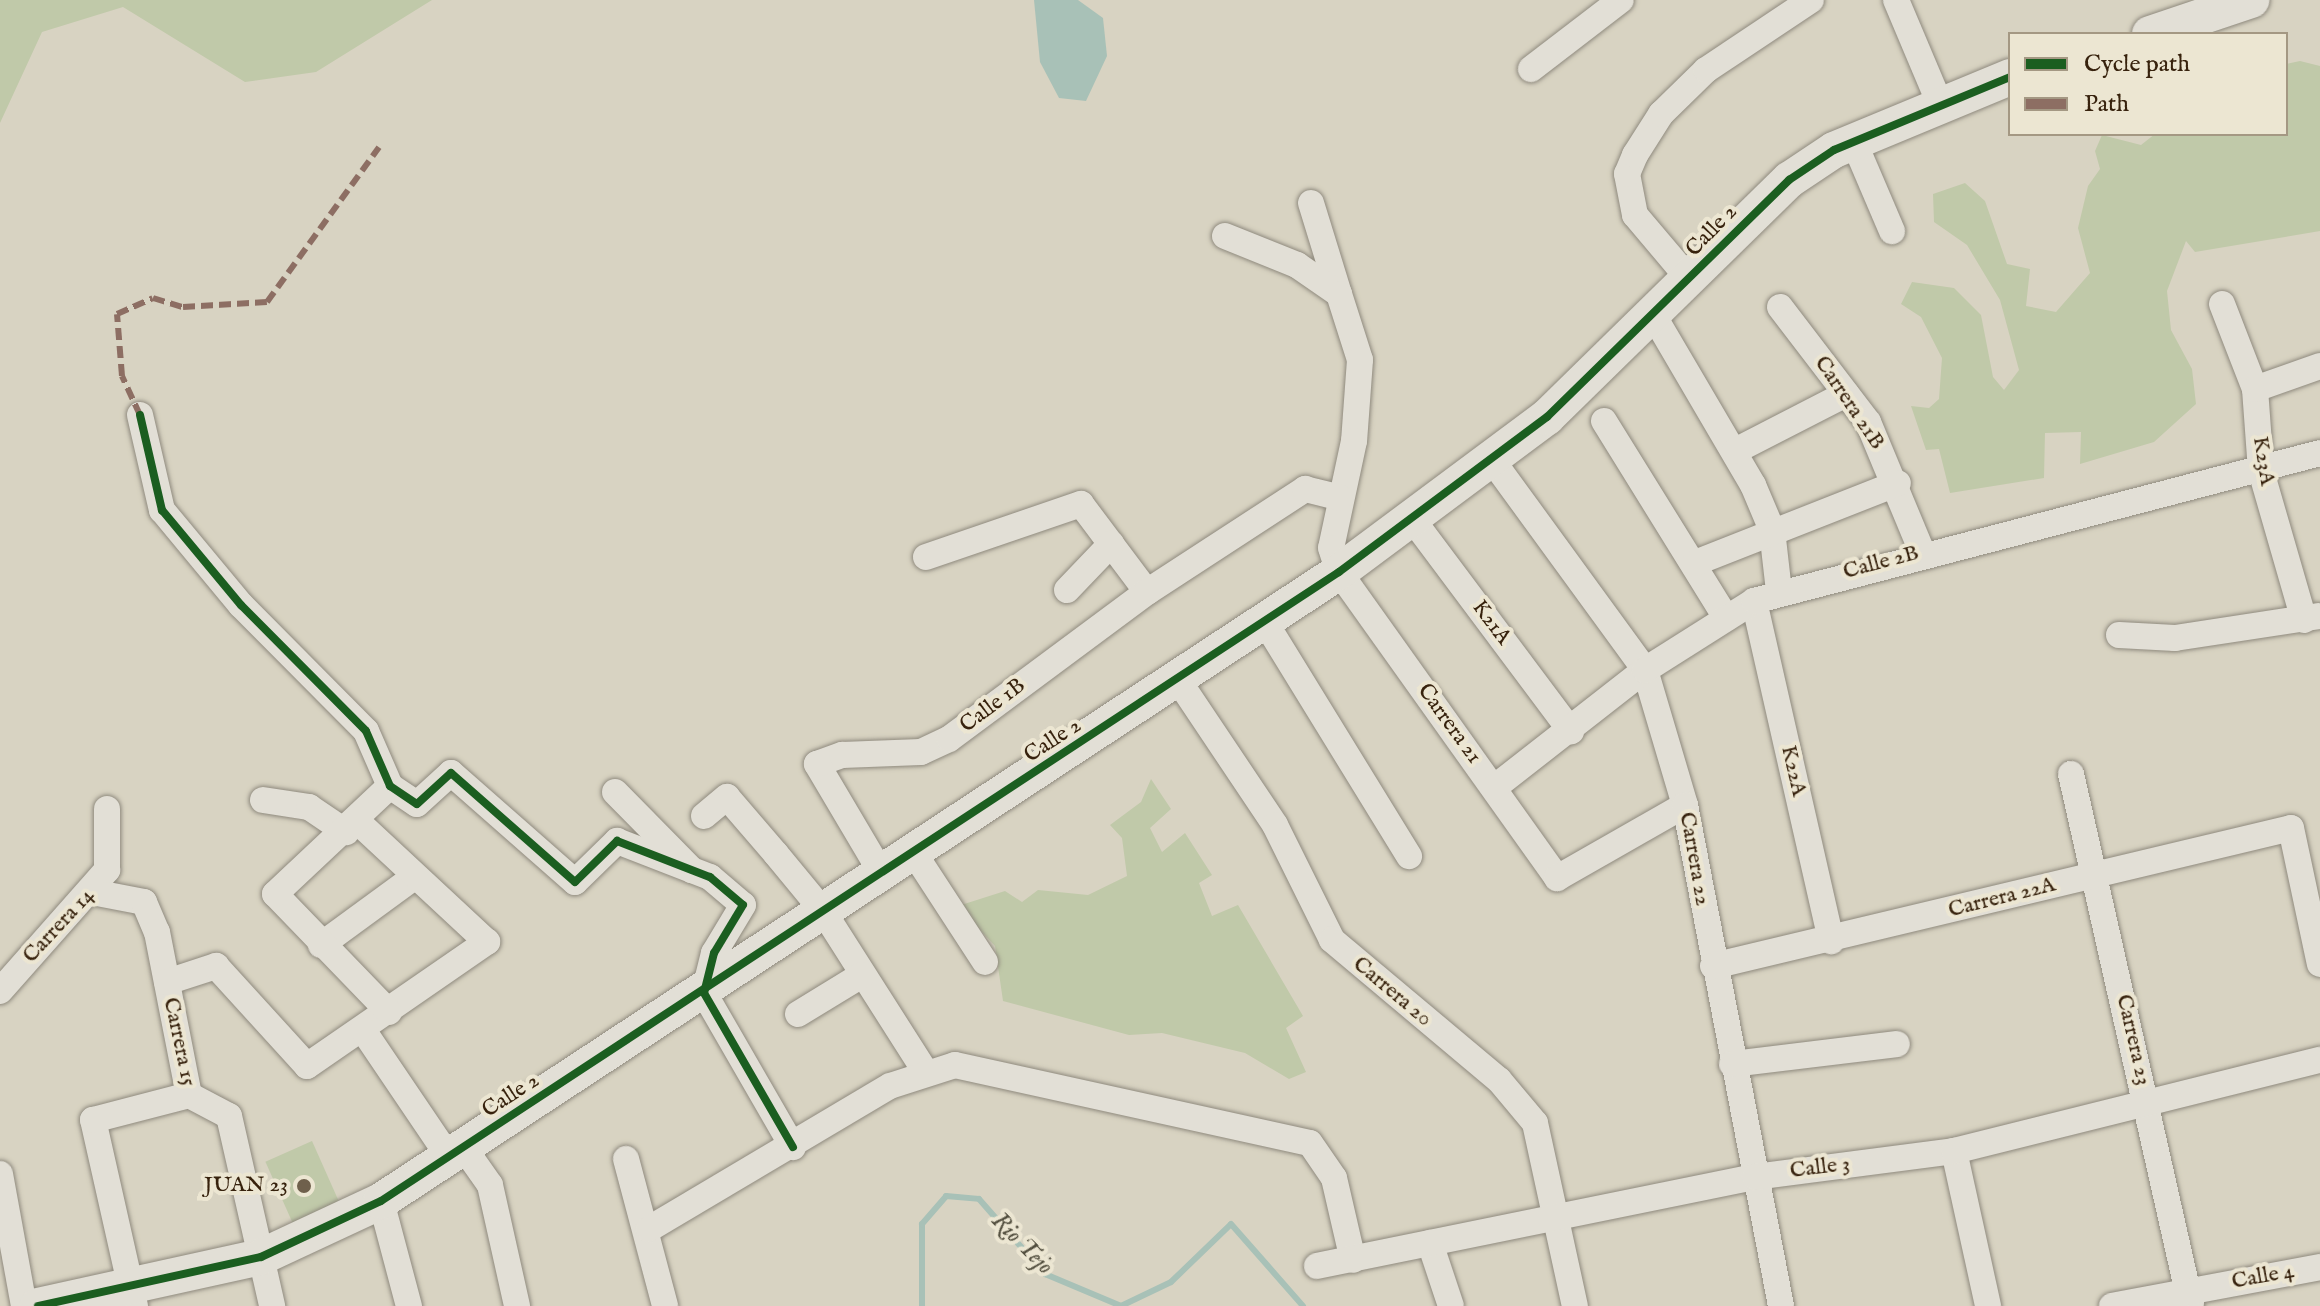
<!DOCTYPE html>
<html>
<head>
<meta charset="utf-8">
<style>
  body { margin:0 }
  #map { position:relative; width:2320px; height:1306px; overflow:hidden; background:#d8d3c2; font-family:"IM FELL English",serif }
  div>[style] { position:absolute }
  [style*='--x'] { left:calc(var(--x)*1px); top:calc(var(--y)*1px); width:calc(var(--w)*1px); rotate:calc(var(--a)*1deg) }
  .green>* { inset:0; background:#c0c9a9; transform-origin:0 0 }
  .water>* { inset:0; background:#a8c1b7 }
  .stream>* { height:6px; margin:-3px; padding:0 3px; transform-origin:3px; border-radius:3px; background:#a8c1b7 }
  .roads { filter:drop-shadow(0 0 2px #8f8a7e) drop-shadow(0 0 2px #8f8a7e) }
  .street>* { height:26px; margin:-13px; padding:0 13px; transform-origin:13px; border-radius:13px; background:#e2dfd6 }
  .secondary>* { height:36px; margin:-18px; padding:0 18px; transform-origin:18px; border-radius:18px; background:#e2dfd6 }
  .quiet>* { height:6px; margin-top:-3px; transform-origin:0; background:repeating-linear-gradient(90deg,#8d6e63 0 12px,transparent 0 18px) }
  .cycleway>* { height:8px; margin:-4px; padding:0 4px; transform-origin:4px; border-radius:4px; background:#1b5e20 }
  .dots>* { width:22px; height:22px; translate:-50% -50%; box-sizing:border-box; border:4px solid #ece6d2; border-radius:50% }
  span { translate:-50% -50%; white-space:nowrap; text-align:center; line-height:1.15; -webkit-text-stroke:8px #ece6d2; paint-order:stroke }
  .street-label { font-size:22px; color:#37220d }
  .poi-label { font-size:22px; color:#37220d }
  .right { translate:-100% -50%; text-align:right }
  .water-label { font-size:24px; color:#534f3f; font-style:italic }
  .legend { position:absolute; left:2008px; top:32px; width:280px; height:104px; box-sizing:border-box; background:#ece6d2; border:2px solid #a49883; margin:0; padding:10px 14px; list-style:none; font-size:24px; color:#37220d }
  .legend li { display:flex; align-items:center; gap:16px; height:40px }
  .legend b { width:40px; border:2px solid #a49883 }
</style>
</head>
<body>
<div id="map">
  <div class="green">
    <div style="clip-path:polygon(0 0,432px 0,316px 72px,245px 82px,123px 7px,42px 32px,0 123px)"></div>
    <div style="clip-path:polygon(2300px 61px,2320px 66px,2320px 231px,2195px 252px,2186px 241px,2167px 291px,2171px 330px,2192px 369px,2196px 404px,2154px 442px,2080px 464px,2081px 432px,2045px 433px,2044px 478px,1950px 493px,1939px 449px,1926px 450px,1911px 406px,1929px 408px,1939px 399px,1942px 358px,1921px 317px,1901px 304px,1912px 282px,1954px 288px,1981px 315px,1993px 377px,2004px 390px,2019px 370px,2000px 300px,1967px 245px,1934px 222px,1933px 194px,1965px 183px,1985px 201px,2007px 264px,2030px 269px,2026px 306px,2056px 312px,2090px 273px,2078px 228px,2088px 186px,2100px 169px,2095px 151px,2102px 135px,2141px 145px,2155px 134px,2286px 134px,2286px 64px)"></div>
    <div style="clip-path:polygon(1151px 779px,1171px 809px,1150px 828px,1162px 852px,1185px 833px,1212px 875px,1199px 883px,1212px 916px,1238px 905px,1303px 1016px,1286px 1028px,1306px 1072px,1289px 1079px,1245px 1053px,1162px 1033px,1129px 1035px,1003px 1001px,995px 946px,958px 906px,1005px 891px,1022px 902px,1038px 890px,1088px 895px,1127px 876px,1122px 838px,1110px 825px,1141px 802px)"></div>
    <div style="left:312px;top:1141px;width:76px;height:51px;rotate:66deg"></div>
  </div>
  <div class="water">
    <div style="clip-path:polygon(1034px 0,1078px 0,1103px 18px,1107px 56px,1086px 101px,1059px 98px,1040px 62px)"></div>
  </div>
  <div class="stream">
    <div style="--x:922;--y:1306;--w:82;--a:-90"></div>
    <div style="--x:922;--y:1224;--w:37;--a:-49"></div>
    <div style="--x:946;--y:1196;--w:33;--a:5"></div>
    <div style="--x:979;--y:1199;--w:100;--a:48.7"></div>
    <div style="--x:1045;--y:1274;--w:82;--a:22.8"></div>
    <div style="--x:1121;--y:1306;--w:55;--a:-25.6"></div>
    <div style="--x:1171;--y:1282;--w:83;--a:-44"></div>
    <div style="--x:1231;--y:1224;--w:109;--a:48.7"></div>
  </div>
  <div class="roads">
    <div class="street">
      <div style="--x:1896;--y:0;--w:113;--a:67.1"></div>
      <div style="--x:1531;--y:69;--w:113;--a:-37.5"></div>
      <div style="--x:1854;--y:142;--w:97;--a:66.9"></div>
      <div style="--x:1311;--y:203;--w:95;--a:72.9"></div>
      <div style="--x:1225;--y:236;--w:78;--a:21.9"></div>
      <div style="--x:1297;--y:265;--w:51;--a:34.6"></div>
      <div style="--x:1339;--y:294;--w:69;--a:72.3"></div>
      <div style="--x:1360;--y:360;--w:81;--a:94.2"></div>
      <div style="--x:1354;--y:441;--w:109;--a:102.1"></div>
      <div style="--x:1331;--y:548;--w:25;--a:72"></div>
      <div style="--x:1339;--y:572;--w:376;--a:54.5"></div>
      <div style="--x:1557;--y:878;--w:147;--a:-29.7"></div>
      <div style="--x:1690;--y:280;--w:85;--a:-130.2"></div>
      <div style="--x:1635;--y:215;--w:42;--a:-101"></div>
      <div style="--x:1627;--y:174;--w:21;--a:-67"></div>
      <div style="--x:1635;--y:155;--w:49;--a:-57.6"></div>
      <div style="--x:1661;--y:114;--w:63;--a:-44.4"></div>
      <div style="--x:1706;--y:70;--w:126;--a:-33.7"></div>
      <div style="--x:2222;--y:304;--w:91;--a:68.8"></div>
      <div style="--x:2255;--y:389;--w:82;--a:85.8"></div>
      <div style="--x:2261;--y:471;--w:155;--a:73.9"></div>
      <div style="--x:1780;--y:307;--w:145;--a:52.6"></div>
      <div style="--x:1868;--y:422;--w:141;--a:67.4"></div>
      <div style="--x:1655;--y:318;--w:194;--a:59.6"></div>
      <div style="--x:1753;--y:485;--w:49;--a:67.1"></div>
      <div style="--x:1772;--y:530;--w:61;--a:83.5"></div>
      <div style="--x:2255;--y:389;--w:69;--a:-19.5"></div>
      <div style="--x:140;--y:415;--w:98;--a:77"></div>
      <div style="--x:162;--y:510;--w:124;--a:50.3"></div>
      <div style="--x:241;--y:605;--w:177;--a:45.2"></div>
      <div style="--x:366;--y:731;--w:60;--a:66.4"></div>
      <div style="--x:390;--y:786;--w:32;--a:34"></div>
      <div style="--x:417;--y:804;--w:46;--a:-42.4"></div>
      <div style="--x:451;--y:773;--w:165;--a:41.3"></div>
      <div style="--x:575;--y:882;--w:59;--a:-44.3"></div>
      <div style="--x:617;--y:841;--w:100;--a:21.2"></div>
      <div style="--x:710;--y:877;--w:43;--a:40.3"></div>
      <div style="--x:743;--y:905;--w:56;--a:121.1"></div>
      <div style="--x:714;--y:953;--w:41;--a:104"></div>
      <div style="--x:704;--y:993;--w:178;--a:60"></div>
      <div style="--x:1604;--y:421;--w:232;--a:58.2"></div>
      <div style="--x:1735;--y:451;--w:125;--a:-27.2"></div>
      <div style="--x:1492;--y:460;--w:260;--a:53.9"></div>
      <div style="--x:1645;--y:670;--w:141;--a:73.5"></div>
      <div style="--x:1685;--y:805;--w:510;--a:79.15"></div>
      <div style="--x:1410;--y:516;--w:269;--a:53.2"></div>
      <div style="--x:926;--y:557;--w:164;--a:-18.9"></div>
      <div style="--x:1081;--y:504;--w:110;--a:53.1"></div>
      <div style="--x:1695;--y:563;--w:218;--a:-21.5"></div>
      <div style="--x:1067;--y:590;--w:64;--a:-46.3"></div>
      <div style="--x:1754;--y:601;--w:349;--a:77.2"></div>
      <div style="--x:1265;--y:622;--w:275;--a:58.4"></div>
      <div style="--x:2119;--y:635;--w:56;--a:3.1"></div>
      <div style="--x:2175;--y:638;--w:145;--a:-8.7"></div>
      <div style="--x:1178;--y:680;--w:174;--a:56.2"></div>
      <div style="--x:1275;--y:825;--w:128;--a:63.6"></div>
      <div style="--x:1332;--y:940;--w:218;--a:40"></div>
      <div style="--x:1499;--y:1080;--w:56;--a:50.1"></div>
      <div style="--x:1535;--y:1123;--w:187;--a:77.7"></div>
      <div style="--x:2071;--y:774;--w:545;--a:77.29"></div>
      <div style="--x:1495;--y:787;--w:190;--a:-38"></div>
      <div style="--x:1645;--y:670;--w:129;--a:-32.3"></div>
      <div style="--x:1754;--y:601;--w:585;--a:-14.65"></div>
      <div style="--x:615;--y:792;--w:110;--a:45.4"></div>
      <div style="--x:263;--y:800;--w:47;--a:8.7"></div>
      <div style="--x:309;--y:807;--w:45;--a:34"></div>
      <div style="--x:704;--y:816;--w:30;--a:-40"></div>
      <div style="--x:727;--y:797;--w:75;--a:49.3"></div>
      <div style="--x:776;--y:854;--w:74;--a:50.5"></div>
      <div style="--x:823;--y:911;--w:190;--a:57.5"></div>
      <div style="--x:914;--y:853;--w:130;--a:56.9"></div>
      <div style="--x:882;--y:874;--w:128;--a:-120.6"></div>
      <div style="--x:817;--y:764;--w:27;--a:-20"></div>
      <div style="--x:842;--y:755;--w:79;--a:-2.2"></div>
      <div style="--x:921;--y:752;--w:31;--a:-25"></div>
      <div style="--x:949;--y:739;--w:247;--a:-36.6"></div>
      <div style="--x:1147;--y:592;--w:189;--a:-33.1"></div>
      <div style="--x:1305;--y:489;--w:36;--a:14"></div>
      <div style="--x:92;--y:892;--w:53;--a:10.9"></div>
      <div style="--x:144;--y:902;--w:33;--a:67"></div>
      <div style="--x:157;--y:932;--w:166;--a:78.9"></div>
      <div style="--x:321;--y:945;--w:115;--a:-36.2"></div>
      <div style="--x:1713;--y:966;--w:594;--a:-13.43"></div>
      <div style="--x:2291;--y:828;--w:139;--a:78"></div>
      <div style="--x:167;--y:982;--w:52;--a:-18.1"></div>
      <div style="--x:216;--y:966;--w:135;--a:47.7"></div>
      <div style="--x:307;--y:1066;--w:219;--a:-34.6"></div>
      <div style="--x:487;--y:942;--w:178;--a:-137.1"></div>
      <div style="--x:0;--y:991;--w:162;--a:-48.5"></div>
      <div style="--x:107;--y:870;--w:61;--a:-90"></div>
      <div style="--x:389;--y:1012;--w:164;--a:-134"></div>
      <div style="--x:275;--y:894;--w:158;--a:-43.2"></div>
      <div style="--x:798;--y:1014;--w:75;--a:-31.4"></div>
      <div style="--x:363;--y:1030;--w:153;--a:55.9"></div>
      <div style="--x:1732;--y:1064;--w:166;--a:-6.9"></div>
      <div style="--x:189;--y:1095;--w:45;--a:27.7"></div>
      <div style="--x:229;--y:1116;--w:195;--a:77.2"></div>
      <div style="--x:464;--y:1148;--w:45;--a:54.9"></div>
      <div style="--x:490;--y:1185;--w:124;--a:77.4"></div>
      <div style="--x:1954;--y:1151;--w:159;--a:77.6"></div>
      <div style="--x:626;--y:1159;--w:152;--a:75.1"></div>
      <div style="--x:0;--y:1174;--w:134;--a:79.7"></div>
      <div style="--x:381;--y:1201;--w:109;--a:75.1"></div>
      <div style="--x:649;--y:1229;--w:280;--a:-30.7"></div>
      <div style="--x:890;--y:1086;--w:68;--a:-17.9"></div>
      <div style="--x:955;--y:1065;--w:363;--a:12.4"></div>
      <div style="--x:1310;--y:1143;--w:42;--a:55.6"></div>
      <div style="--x:1334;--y:1178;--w:84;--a:77"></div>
      <div style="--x:1430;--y:1243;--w:66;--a:71.6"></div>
      <div style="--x:1317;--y:1266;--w:447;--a:-11.5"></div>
      <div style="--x:1755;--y:1177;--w:201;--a:-7.4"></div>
      <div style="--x:1954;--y:1151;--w:377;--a:-14"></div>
      <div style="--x:135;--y:1306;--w:191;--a:-102.7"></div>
      <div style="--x:93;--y:1120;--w:99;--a:-14.6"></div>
      <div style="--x:2112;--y:1306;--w:212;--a:-10.6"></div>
    </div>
    <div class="secondary">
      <div style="--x:2150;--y:34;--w:107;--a:-18.6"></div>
      <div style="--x:38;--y:1306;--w:228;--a:-12.4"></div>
      <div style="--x:261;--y:1257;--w:132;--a:-25"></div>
      <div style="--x:381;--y:1201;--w:1146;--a:-33.29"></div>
      <div style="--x:1339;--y:572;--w:259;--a:-36.7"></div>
      <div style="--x:1547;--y:417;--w:339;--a:-44.4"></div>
      <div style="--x:1789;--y:180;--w:54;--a:-33.7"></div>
      <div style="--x:1834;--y:150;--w:191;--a:-22.5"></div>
    </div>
  </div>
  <div class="quiet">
    <div style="--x:140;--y:415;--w:43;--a:-114.8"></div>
    <div style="--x:122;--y:376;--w:62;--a:-94.6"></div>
    <div style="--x:117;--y:314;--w:39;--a:-24"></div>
    <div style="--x:153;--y:298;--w:31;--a:17"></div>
    <div style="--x:183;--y:307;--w:84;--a:-3.4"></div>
    <div style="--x:267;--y:302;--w:191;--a:-54.1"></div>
  </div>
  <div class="cycleway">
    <div style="--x:140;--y:415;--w:98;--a:77"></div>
    <div style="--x:162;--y:510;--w:124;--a:50.3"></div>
    <div style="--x:241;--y:605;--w:177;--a:45.2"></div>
    <div style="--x:366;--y:731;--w:60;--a:66.4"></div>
    <div style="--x:390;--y:786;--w:32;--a:34"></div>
    <div style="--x:417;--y:804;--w:46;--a:-42.4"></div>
    <div style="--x:451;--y:773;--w:165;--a:41.3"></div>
    <div style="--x:575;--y:882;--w:59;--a:-44.3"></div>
    <div style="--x:617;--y:841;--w:100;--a:21.2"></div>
    <div style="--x:710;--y:877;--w:43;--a:40.3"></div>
    <div style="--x:743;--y:905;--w:56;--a:121.1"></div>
    <div style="--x:714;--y:953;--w:41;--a:104"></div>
    <div style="--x:704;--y:993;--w:178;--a:60"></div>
    <div style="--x:38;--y:1306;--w:228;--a:-12.4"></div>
    <div style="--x:261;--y:1257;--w:132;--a:-25"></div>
    <div style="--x:381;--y:1201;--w:1146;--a:-33.29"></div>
    <div style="--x:1339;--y:572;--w:259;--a:-36.7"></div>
    <div style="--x:1547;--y:417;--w:339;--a:-44.4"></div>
    <div style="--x:1789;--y:180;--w:54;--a:-33.7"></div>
    <div style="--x:1834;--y:150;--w:191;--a:-22.5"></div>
  </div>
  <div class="dots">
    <div style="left:304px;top:1186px;background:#6f604c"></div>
  </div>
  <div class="street-label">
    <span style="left:1712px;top:231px;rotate:-46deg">Calle 2</span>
    <span style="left:1849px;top:403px;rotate:56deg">Carrera 21B</span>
    <span style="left:2263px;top:461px;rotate:81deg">K23A</span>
    <span style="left:1881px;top:563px;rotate:-15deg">Calle 2B</span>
    <span style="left:1491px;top:623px;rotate:53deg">K21A</span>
    <span style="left:993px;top:706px;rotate:-37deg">Calle 1B</span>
    <span style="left:1449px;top:724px;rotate:54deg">Carrera 21</span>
    <span style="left:1053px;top:741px;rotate:-33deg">Calle 2</span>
    <span style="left:1793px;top:771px;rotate:77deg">K22A</span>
    <span style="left:1694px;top:859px;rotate:80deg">Carrera 22</span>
    <span style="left:2002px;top:898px;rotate:-14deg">Carrera 22A</span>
    <span style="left:59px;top:926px;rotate:-47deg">Carrera 14</span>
    <span style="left:1392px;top:992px;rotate:40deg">Carrera 20</span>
    <span style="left:2133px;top:1040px;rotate:77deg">Carrera 23</span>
    <span style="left:179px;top:1042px;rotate:78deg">Carrera 15</span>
    <span style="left:511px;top:1096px;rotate:-33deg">Calle 2</span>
    <span style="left:1820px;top:1168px;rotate:-7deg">Calle 3</span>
    <span style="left:2263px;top:1277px;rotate:-10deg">Calle 4</span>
  </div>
  <div class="poi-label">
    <span class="right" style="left:288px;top:1186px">JUAN 23</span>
  </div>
  <div class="water-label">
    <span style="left:1022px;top:1244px;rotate:45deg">Rio Tejo</span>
  </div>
  <ul class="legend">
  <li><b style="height:10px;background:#1b5e20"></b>Cycle path</li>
  <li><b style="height:10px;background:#8d6e63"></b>Path</li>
  </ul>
</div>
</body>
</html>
